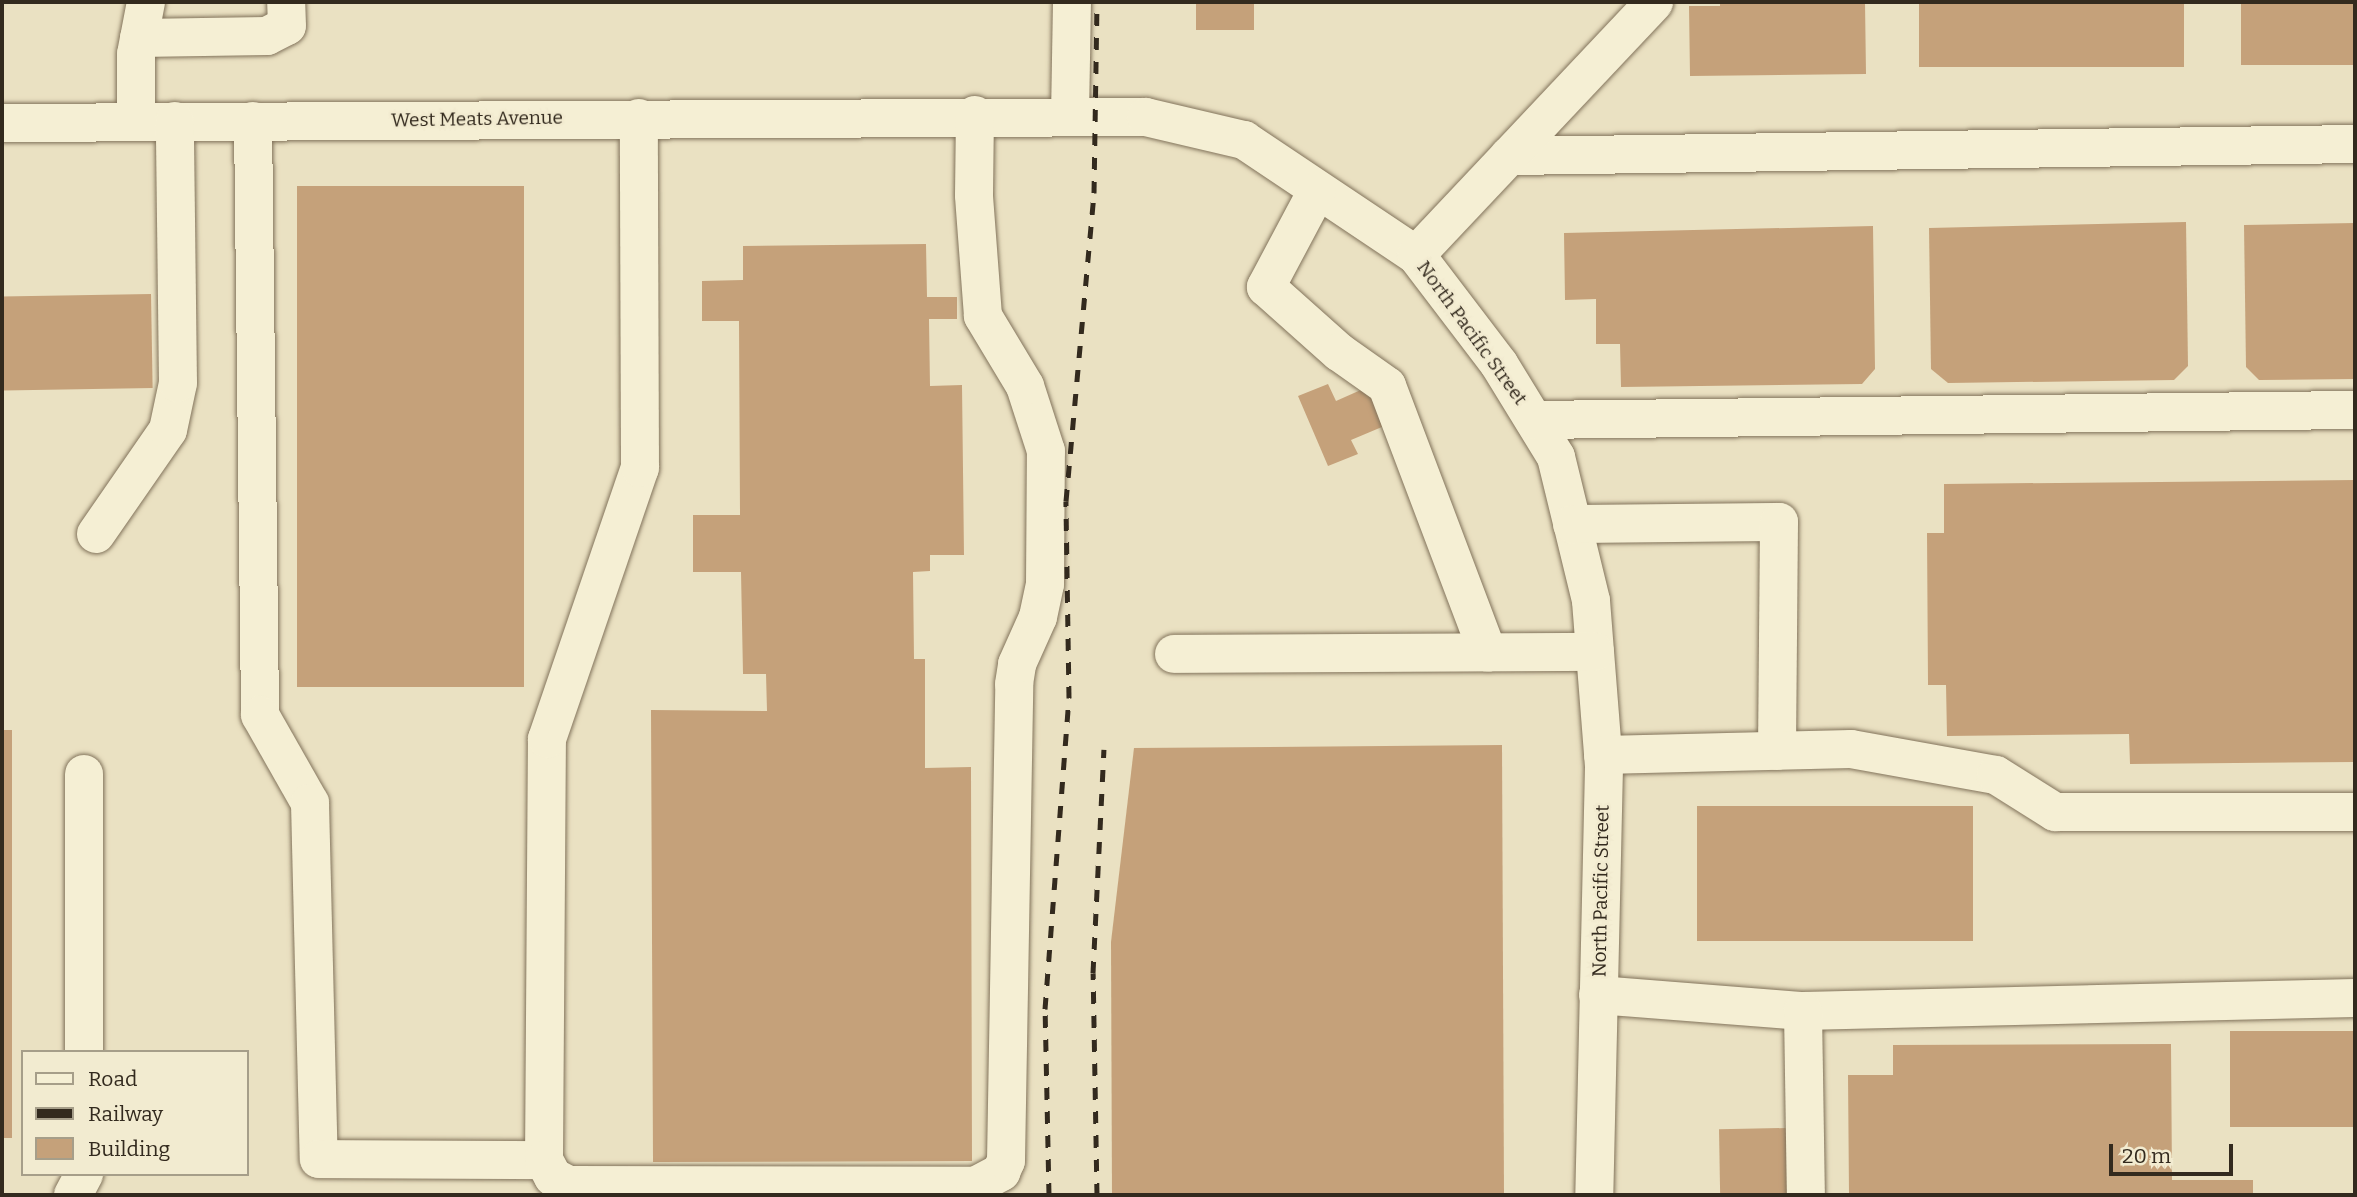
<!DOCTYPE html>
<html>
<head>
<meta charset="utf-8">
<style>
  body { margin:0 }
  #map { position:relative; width:2357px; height:1197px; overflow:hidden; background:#eae1c2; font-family:Bitter,serif }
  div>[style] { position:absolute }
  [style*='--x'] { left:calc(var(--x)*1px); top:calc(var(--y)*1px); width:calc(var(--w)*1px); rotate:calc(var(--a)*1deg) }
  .building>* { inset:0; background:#c5a17a; transform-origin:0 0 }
  .roads { filter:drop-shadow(0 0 2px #82735b) drop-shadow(0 0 2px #82735b) }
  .minor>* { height:38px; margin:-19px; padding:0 19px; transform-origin:19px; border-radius:19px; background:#f5efd4 }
  .rail>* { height:5px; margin-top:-2.5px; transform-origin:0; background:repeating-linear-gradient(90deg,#332a1e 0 12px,transparent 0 24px) }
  span { translate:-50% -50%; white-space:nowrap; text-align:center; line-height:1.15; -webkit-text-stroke:5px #f2ebd0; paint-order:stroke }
  .street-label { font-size:19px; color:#332a1e }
  .frame { position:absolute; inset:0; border:4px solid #332a1e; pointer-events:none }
  .legend { position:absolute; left:21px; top:1050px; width:228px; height:126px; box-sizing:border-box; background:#f2ebd0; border:2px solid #a69e89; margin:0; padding:9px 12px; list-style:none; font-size:21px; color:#332a1e }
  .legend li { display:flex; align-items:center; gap:14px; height:35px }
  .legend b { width:35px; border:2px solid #a69e89 }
  .scale { position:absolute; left:2109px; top:1144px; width:124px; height:32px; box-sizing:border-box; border:4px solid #332a1e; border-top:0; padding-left:9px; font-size:21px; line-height:24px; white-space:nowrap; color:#332a1e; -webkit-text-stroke:5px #f2ebd0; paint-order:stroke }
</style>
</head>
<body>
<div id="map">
  <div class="building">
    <div style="left:1196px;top:2px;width:58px;height:28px"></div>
    <div style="clip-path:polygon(1720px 2px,1865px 2px,1866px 74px,1690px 76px,1689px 6px,1720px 6px)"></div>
    <div style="left:1919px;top:2px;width:265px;height:65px"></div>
    <div style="left:2241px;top:2px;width:114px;height:63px"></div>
    <div style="left:524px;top:186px;width:501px;height:227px;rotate:90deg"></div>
    <div style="clip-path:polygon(2186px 222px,2188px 366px,2174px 380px,1948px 383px,1931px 369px,1929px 228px)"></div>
    <div style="clip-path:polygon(2355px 223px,2355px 379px,2259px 380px,2246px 367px,2244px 225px)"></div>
    <div style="clip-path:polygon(1873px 226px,1875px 369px,1862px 384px,1621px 387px,1620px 344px,1596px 344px,1596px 299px,1565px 300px,1564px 233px)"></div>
    <div style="clip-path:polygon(926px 244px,927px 297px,957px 297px,957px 319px,929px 319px,930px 386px,962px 385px,964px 555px,930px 555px,930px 571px,913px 572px,914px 659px,925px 659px,925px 768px,971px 767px,972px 1161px,653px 1162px,651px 710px,767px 711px,766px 674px,743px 674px,741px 572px,693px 572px,693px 515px,740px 515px,739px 321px,702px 321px,702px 281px,743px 280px,743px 246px)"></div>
    <div style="left:151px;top:294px;width:94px;height:149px;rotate:89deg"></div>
    <div style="clip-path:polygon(1328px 384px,1336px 401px,1372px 385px,1389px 424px,1351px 440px,1358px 454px,1328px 466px,1298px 396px)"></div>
    <div style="clip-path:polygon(2355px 480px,2355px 762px,2130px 764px,2129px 734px,1947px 736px,1946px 685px,1928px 685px,1927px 533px,1944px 533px,1944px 484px)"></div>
    <div style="left:2px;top:730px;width:10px;height:408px"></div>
    <div style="clip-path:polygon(1502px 745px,1504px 1195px,1112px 1195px,1111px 942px,1134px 748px)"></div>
    <div style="left:1973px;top:806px;width:135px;height:276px;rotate:90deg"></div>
    <div style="left:2230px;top:1031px;width:125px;height:96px"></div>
    <div style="clip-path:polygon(2171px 1044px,2172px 1180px,2253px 1180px,2253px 1195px,1849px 1195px,1848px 1075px,1893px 1075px,1893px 1045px)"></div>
    <div style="left:1786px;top:1128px;width:67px;height:67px;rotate:89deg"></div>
  </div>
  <div class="roads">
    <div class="minor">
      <div style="--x:139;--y:38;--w:128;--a:-0.9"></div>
      <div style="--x:267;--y:36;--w:22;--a:-27"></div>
      <div style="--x:287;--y:26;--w:24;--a:-92"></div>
      <div style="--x:1070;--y:116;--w:114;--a:-89"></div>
      <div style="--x:253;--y:121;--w:594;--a:89.32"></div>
      <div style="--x:260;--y:715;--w:101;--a:60.4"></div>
      <div style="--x:310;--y:803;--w:356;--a:88.6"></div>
      <div style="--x:319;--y:1159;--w:225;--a:0.3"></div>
      <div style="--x:544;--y:1160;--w:421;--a:-89.6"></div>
      <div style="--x:547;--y:739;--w:287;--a:-71.1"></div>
      <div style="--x:640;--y:468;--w:350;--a:-90.2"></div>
      <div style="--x:136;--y:122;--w:68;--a:-90"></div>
      <div style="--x:136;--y:54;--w:53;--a:-79.1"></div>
      <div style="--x:2;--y:123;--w:1144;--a:-0.3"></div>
      <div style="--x:1146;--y:117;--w:101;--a:13.2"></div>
      <div style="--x:1244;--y:140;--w:207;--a:33.8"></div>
      <div style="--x:1416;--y:255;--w:137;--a:52.7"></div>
      <div style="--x:1499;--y:364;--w:109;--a:58.5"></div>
      <div style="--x:1556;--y:457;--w:148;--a:76.3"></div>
      <div style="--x:1591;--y:601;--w:167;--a:85.5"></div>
      <div style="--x:1604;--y:767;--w:428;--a:91.3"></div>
      <div style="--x:1509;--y:156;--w:846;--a:-0.81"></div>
      <div style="--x:1317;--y:191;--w:109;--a:118"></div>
      <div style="--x:1266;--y:287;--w:98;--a:41.7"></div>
      <div style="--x:1339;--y:352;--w:59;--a:35.3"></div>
      <div style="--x:1387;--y:386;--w:285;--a:69.3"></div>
      <div style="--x:1416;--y:255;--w:347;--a:-46.7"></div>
      <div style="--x:1534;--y:420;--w:821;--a:-0.7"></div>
      <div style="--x:1572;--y:524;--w:207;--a:-0.6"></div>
      <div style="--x:1779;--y:522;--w:229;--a:90.5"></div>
      <div style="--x:96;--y:534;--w:126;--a:-55.3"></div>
      <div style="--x:168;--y:430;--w:48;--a:-78"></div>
      <div style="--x:178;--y:383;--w:262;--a:-90.7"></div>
      <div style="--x:1174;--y:654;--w:421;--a:-0.3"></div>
      <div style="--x:1603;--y:755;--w:248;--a:-1.4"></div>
      <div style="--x:1851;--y:749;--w:147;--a:10.2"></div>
      <div style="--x:1996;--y:775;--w:70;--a:32.1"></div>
      <div style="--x:2055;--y:812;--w:300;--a:0"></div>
      <div style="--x:84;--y:774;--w:278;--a:90"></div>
      <div style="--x:1598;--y:995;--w:206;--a:4.5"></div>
      <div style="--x:1803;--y:1011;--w:552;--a:-1.35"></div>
      <div style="--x:1803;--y:1011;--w:184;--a:89.1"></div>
      <div style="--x:544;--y:1160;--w:19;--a:62"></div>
      <div style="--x:553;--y:1177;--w:18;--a:27"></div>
      <div style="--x:569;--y:1185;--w:406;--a:0.1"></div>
      <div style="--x:975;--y:1186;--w:30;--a:-28"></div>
      <div style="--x:1001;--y:1172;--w:12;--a:-66"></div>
      <div style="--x:1006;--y:1161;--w:477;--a:-89"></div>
      <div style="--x:1014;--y:684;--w:20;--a:-81"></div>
      <div style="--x:1017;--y:664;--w:51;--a:-65.9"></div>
      <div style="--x:1038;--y:617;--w:34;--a:-78"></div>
      <div style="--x:1045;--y:584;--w:133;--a:-89.6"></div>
      <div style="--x:1046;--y:451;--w:68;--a:-107.9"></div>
      <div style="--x:1025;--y:386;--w:82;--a:-121"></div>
      <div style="--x:983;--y:316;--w:121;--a:-94.3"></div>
      <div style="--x:974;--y:195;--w:80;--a:-89.3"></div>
      <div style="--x:73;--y:1195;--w:24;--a:-62"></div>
    </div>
  </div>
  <div class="rail">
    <div style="--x:1049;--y:1195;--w:186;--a:-91.2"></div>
    <div style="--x:1045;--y:1009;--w:312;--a:-85.6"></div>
    <div style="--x:1069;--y:698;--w:197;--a:-90.9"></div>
    <div style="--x:1066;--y:501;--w:309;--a:-84.8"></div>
    <div style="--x:1094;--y:193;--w:191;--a:-89.1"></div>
    <div style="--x:1097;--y:1195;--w:222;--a:-91"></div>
    <div style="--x:1093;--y:973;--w:224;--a:-87.2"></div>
  </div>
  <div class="street-label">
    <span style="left:477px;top:119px;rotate:-1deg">West Meats Avenue</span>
    <span style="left:1472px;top:333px;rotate:54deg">North Pacific Street</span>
    <span style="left:1601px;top:891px;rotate:-89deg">North Pacific Street</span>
  </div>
  <div class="frame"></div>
  <ul class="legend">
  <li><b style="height:9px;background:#f5efd4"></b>Road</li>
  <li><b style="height:9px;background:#332a1e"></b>Railway</li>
  <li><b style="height:19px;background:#c5a17a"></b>Building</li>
  </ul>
  <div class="scale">20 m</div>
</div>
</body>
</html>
